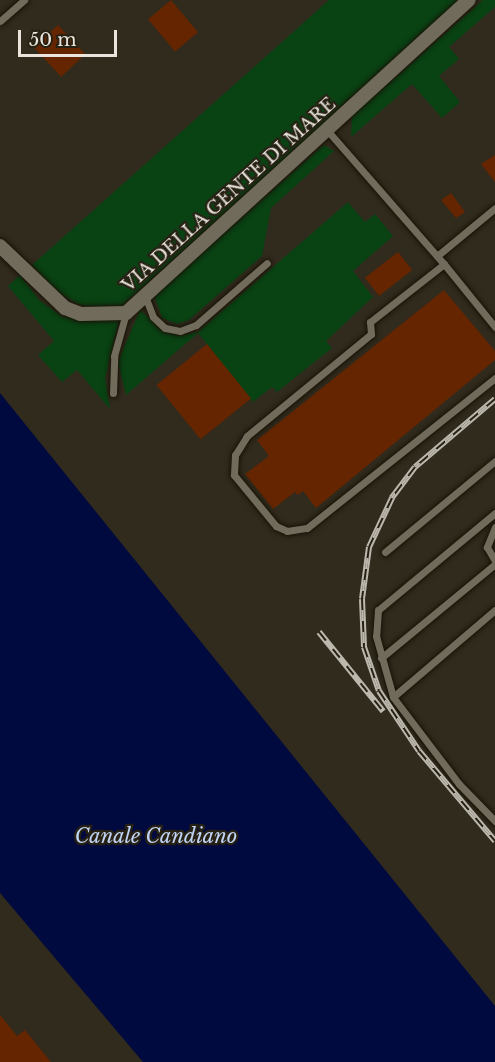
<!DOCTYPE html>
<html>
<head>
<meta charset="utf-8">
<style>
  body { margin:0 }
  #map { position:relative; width:495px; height:1062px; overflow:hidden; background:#302b1d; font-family:"Libre Baskerville",serif }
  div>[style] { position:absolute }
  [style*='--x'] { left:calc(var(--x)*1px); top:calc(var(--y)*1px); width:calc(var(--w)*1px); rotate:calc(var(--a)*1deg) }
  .green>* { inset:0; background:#094213 }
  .water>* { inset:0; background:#000a3f }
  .building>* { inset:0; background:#642500; transform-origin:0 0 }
  .roads { filter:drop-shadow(0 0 2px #181307) drop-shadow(0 0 2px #181307) }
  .lane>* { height:7px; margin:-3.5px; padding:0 3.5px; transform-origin:3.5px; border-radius:3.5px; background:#716b5b }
  .street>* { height:14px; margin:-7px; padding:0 7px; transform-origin:7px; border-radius:7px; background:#716b5b }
  .rail>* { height:6px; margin-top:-3px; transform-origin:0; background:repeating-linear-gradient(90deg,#272114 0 11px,#bdb8ae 0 22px); box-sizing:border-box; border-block:2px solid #bdb8ae }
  span { translate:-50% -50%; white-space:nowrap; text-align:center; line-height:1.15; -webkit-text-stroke:4.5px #272114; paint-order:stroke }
  .street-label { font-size:18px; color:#e9e5dc }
  .water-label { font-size:20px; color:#c0d4f6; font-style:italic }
  .scale { position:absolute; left:18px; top:30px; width:99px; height:27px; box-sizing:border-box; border:3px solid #e9e5dc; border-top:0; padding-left:8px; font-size:18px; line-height:21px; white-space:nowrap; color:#e9e5dc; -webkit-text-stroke:4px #272114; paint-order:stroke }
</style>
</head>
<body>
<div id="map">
  <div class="green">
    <div style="clip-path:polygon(329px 0,459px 0,118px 309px,80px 305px,54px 290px,32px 265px)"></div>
    <div style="clip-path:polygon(483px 0,495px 0,495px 7px,449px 47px,459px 59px,439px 76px,460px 102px,442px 118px,412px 84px,351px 137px,352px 116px)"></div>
    <div style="clip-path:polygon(324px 145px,334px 151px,271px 208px,262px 256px,189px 320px,177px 324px,162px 318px,154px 295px)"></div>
    <div style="clip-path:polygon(348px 202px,365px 222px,375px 214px,393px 236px,353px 271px,373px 297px,326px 341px,332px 348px,277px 392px,272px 387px,253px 402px,198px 333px,126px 395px,118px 362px,140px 310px,164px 331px,178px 336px,198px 332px)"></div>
    <div style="clip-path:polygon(20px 275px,40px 301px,63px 317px,119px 321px,105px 378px,110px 409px,77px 370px,62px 382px,38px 355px,54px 341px,8px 286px)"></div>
  </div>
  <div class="water">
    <div style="clip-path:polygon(0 393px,495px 1006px,495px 1062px,143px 1062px,0 893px)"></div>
  </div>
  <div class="building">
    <div style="left:171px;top:0;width:42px;height:30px;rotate:50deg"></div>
    <div style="left:58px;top:25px;width:40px;height:33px;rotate:47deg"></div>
    <div style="clip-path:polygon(495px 155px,495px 182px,481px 164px)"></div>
    <div style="clip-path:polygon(451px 193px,465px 212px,456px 218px,441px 200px)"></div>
    <div style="left:398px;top:252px;width:23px;height:42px;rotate:52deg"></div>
    <div style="clip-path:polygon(444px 290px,495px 351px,495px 360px,316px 508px,303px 491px,298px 495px,295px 492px,273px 509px,245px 474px,269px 456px,257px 440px)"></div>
    <div style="left:207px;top:344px;width:70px;height:65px;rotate:51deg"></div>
    <div style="clip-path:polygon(0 1015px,17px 1036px,25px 1030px,51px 1062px,0 1062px)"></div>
  </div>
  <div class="roads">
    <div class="lane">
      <div style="--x:0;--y:21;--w:32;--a:-41"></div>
      <div style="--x:327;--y:130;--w:178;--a:48.9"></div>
      <div style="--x:444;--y:264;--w:94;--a:141.9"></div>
      <div style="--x:370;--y:322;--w:12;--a:85"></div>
      <div style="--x:371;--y:334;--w:161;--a:140.6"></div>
      <div style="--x:247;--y:436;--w:22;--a:122"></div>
      <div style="--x:235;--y:455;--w:20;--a:93"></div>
      <div style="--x:234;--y:475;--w:66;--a:50.5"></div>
      <div style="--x:276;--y:526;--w:12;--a:24"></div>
      <div style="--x:287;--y:531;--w:20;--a:-9"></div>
      <div style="--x:307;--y:528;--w:241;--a:-38.6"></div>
      <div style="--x:437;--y:256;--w:75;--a:-39.6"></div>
      <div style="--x:444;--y:264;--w:81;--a:51"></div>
      <div style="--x:145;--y:296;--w:22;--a:69"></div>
      <div style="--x:153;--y:317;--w:16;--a:43"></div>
      <div style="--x:165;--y:328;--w:15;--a:11"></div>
      <div style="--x:180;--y:331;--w:17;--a:-21"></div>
      <div style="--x:196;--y:325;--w:94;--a:-41.1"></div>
      <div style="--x:113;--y:393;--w:37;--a:-88"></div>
      <div style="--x:114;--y:356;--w:45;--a:-74.4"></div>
      <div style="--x:495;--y:513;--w:152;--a:140.3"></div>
      <div style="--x:378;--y:610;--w:26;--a:94"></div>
      <div style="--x:376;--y:636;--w:63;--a:74.4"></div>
      <div style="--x:393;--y:697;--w:109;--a:52.8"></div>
      <div style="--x:459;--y:784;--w:52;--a:45.8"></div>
      <div style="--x:495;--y:527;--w:22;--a:112"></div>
      <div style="--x:487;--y:547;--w:16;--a:60"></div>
      <div style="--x:385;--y:552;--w:143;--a:-39.6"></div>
      <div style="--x:381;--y:658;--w:148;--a:-39.5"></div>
      <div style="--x:393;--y:697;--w:134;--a:-40.5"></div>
    </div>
    <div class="street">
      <div style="--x:0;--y:246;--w:90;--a:43.6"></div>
      <div style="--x:65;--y:308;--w:17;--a:21"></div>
      <div style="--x:81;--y:314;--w:45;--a:-1.3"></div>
      <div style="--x:126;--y:313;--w:464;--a:-42.4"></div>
    </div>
  </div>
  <div class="rail">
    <div style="--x:495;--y:399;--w:105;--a:139.6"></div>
    <div style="--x:415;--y:467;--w:39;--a:127"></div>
    <div style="--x:392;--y:498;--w:54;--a:115.1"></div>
    <div style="--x:369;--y:547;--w:52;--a:97.7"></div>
    <div style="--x:362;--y:599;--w:48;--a:87.6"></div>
    <div style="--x:364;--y:647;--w:46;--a:71.2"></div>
    <div style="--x:379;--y:691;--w:72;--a:56.3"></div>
    <div style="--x:419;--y:751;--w:118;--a:49.8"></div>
    <div style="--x:319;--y:632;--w:102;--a:51"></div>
  </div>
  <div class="street-label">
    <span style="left:229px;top:195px;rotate:-42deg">VIA DELLA GENTE DI MARE</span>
  </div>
  <div class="water-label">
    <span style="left:156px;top:836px">Canale Candiano</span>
  </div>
  <div class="scale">50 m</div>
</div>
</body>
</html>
